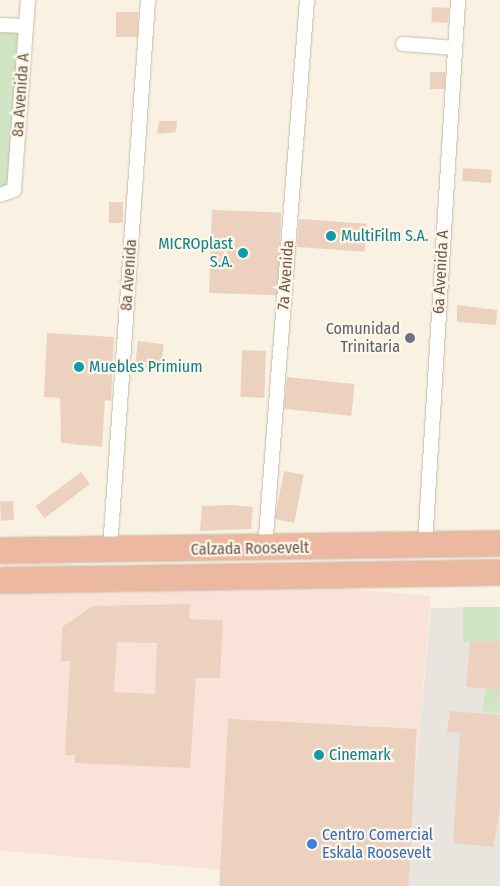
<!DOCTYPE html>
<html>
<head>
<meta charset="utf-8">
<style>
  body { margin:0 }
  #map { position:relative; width:500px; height:886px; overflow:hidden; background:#f9f2e3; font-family:"Fira Sans Condensed",sans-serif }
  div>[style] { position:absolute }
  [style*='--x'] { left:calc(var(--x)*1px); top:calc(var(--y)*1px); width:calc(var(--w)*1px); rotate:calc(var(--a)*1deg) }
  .commercial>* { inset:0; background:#f9e3d8; transform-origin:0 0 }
  .industrial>* { inset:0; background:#e9e4dd }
  .green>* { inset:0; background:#cfe5c4; transform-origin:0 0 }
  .building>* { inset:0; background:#ecd2be; transform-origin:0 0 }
  .roads { filter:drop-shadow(0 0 1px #c9baab) drop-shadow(0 0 1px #c9baab) }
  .street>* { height:14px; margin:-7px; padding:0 7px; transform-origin:7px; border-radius:7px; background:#fff }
  .highway>* { height:25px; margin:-12.5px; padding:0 12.5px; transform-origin:12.5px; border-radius:12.5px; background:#edb8a0 }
  .dots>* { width:14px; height:14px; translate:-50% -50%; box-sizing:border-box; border:2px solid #fdf6e9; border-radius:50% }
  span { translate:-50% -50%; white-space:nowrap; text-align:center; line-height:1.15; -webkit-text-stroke:4.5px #fdf6e9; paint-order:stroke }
  .street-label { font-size:16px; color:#6f5a4c }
  .culture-label { font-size:16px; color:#0d838f }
  .left { translate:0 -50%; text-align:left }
  .right { translate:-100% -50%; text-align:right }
  .worship-label { font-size:16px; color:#5b616d }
  .shop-label { font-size:16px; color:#366cbe }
</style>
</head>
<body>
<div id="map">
  <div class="commercial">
    <div style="left:431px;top:596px;width:291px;height:431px;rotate:95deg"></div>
  </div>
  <div class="industrial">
    <div style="clip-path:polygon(500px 607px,500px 886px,405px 886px,431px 608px)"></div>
  </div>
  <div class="green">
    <div style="clip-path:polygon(0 29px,22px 30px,10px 189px,0 190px)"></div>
    <div style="left:500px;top:607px;width:35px;height:37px;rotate:90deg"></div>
    <div style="clip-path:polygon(485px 689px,500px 690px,500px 713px,483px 711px)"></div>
  </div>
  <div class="building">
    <div style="left:432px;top:7px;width:17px;height:15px;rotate:3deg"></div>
    <div style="left:116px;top:12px;width:22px;height:25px"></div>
    <div style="left:430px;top:72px;width:15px;height:17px"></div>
    <div style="clip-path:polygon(159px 121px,177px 121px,176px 132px,157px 134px)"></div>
    <div style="left:463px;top:168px;width:29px;height:13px;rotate:4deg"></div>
    <div style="left:109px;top:202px;width:14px;height:21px"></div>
    <div style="left:212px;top:210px;width:69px;height:83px;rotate:2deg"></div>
    <div style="left:299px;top:219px;width:68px;height:28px;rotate:4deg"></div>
    <div style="clip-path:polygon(457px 305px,497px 310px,496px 325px,457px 322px)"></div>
    <div style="clip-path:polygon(47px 333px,114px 337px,111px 401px,105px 400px,102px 447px,61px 443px,60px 398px,44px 397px)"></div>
    <div style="left:138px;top:341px;width:26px;height:27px;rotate:7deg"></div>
    <div style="left:242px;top:350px;width:24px;height:47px;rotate:2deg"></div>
    <div style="left:287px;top:377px;width:68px;height:32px;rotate:6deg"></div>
    <div style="left:284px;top:471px;width:20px;height:49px;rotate:11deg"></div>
    <div style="left:81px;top:472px;width:15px;height:57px;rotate:53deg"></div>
    <div style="left:13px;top:501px;width:19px;height:13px;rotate:87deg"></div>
    <div style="clip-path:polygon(231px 505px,253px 507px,251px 529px,200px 531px,202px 506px)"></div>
    <div style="clip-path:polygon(evenodd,190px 604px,189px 619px,223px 620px,220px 678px,196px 678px,190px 768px,75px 763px,75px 755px,65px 755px,70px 661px,61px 661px,62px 627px,93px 606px,190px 604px,117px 642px,157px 643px,155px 694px,114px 692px,117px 642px)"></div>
    <div style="clip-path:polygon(470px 641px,500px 642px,500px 690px,466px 687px)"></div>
    <div style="clip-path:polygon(450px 711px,500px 715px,500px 809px,493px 847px,453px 843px,460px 733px,447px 732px)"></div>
    <div style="left:228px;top:719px;width:189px;height:168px;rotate:3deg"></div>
  </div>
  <div class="roads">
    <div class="street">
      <div style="--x:0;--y:25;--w:26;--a:2"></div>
      <div style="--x:403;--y:44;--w:52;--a:4.4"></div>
      <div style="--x:0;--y:195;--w:15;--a:-20"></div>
      <div style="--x:14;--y:190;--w:191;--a:-85.8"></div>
      <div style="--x:425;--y:545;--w:546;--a:-86.53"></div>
      <div style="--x:110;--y:549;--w:550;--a:-86.04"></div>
      <div style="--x:265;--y:549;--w:551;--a:-85.63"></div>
    </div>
    <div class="highway">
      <div style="--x:0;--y:550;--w:500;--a:-0.8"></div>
      <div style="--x:0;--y:580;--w:500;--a:-0.92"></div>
    </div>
  </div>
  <div class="dots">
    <div style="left:331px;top:236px;background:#0f9aa8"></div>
    <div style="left:243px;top:253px;background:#0f9aa8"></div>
    <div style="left:410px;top:338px;background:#6b7280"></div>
    <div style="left:79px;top:367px;background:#0f9aa8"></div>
    <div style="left:319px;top:755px;background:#0f9aa8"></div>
    <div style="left:312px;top:844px;background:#3f7fe0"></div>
  </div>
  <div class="street-label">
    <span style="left:21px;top:95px;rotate:-86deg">8a Avenida A</span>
    <span style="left:441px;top:272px;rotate:-87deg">6a Avenida A</span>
    <span style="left:129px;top:275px;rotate:-86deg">8a Avenida</span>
    <span style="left:286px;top:275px;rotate:-86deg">7a Avenida</span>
    <span style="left:250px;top:549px;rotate:-1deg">Calzada Roosevelt</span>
  </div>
  <div class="culture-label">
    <span class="left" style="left:341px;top:236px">MultiFilm S.A.</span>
    <span class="right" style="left:233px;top:253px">MICROplast<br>S.A.</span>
    <span class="left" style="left:89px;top:367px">Muebles Primium</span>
    <span class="left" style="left:329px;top:755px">Cinemark</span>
  </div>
  <div class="worship-label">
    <span class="right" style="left:400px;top:338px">Comunidad<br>Trinitaria</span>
  </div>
  <div class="shop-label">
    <span class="left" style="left:322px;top:844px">Centro Comercial<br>Eskala Roosevelt</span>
  </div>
</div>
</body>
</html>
